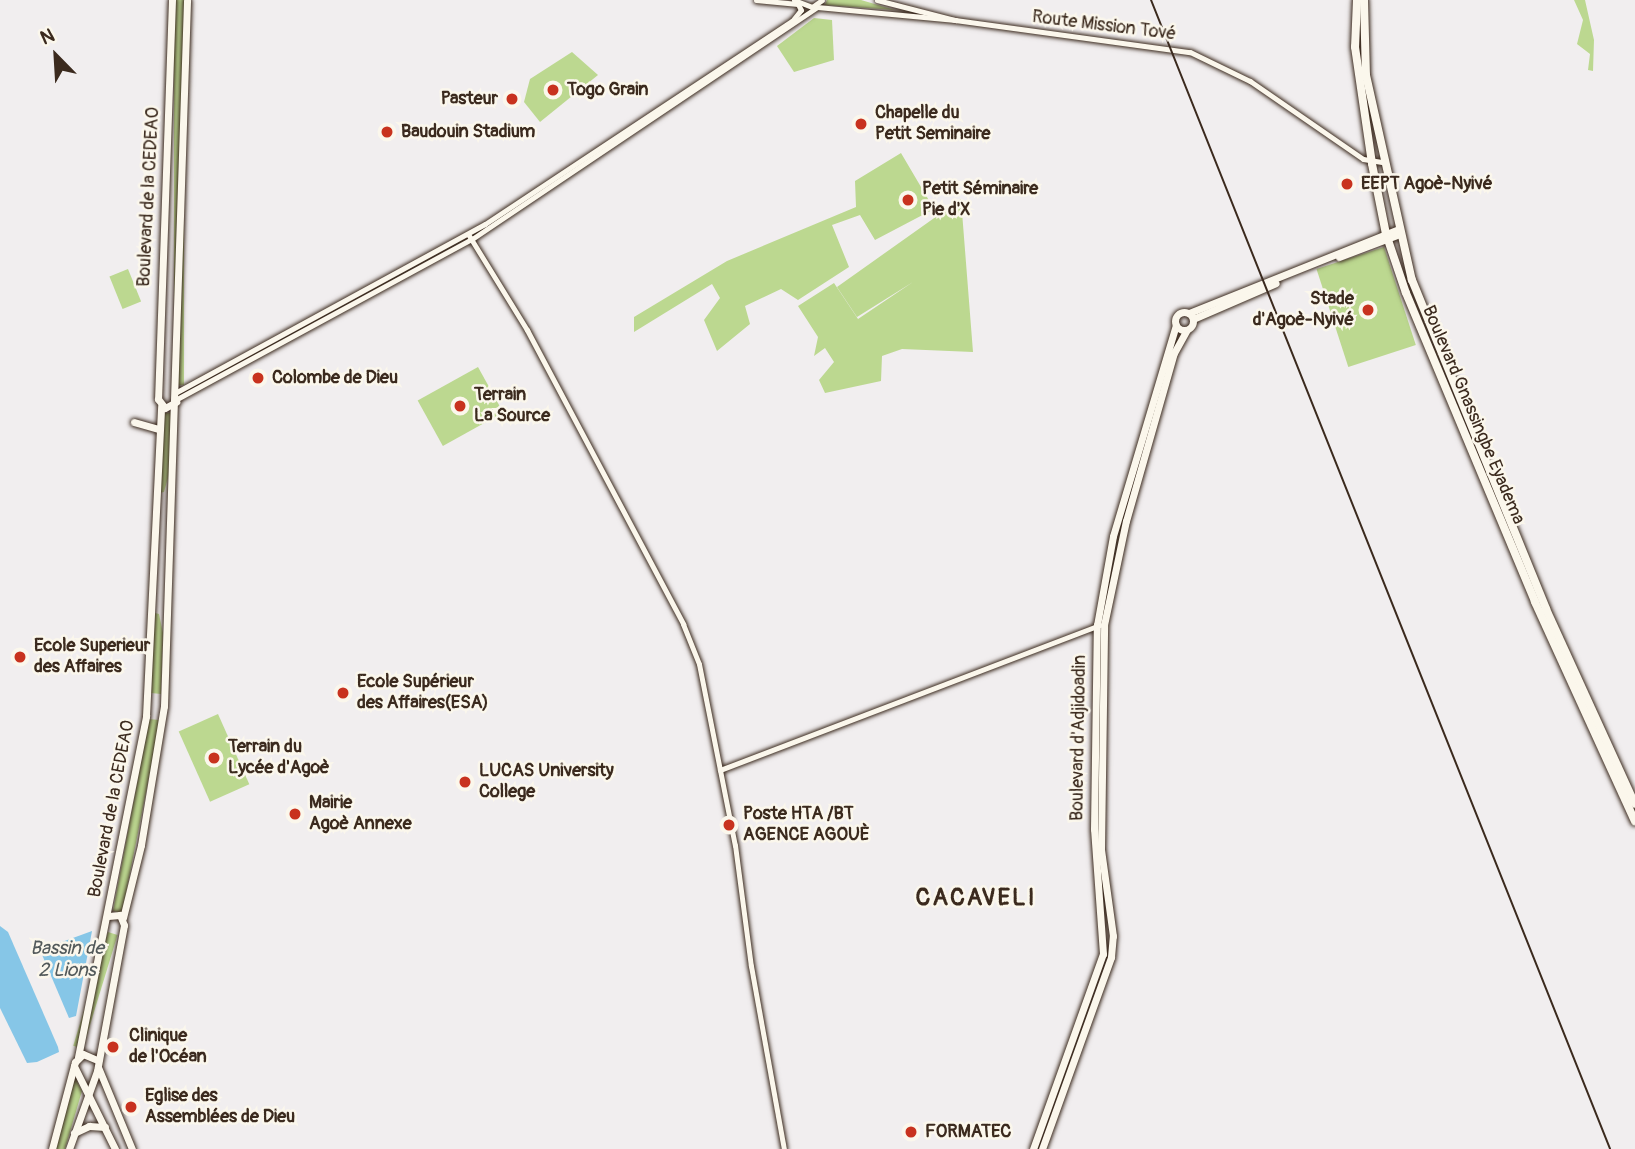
<!DOCTYPE html>
<html>
<head>
<meta charset="utf-8">
<style>
  body { margin:0 }
  #map { position:relative; width:1635px; height:1149px; overflow:hidden; background:#f1eeef; font-family:Pangolin,sans-serif }
  div>[style] { position:absolute }
  [style*='--x'] { left:calc(var(--x)*1px); top:calc(var(--y)*1px); width:calc(var(--w)*1px); rotate:calc(var(--a)*1deg) }
  .green>* { inset:0; background:#bcd890; transform-origin:0 0 }
  .water>* { inset:0; background:#86c6e7 }
  .roads { filter:drop-shadow(0 0 2px #3b2a1e) drop-shadow(0 0 2px #3b2a1e) }
  .minor>* { height:5px; margin:-2.5px; padding:0 2.5px; transform-origin:2.5px; border-radius:2.5px; background:#fbf7ec }
  .major>* { height:7px; margin:-3.5px; padding:0 3.5px; transform-origin:3.5px; border-radius:3.5px; background:#fbf7ec }
  .major>.ring { margin:-3.5px; padding:0; box-sizing:content-box; background:none; border:7px solid #fbf7ec; border-radius:50% }
  .highway>* { height:8px; margin:-4px; padding:0 4px; transform-origin:4px; border-radius:4px; background:#fbf7ec }
  .rail>* { height:2px; margin:-1px; padding:0 1px; transform-origin:1px; border-radius:1px; background:#3b2a1e }
  .dots>* { width:19px; height:19px; translate:-50% -50%; box-sizing:border-box; border:4px solid #fbf7ec; border-radius:50% }
  span { translate:-50% -50%; white-space:nowrap; text-align:center; line-height:1.15; -webkit-text-stroke:5px #fbf7ec; paint-order:stroke }
  .street-label { font-size:18px; color:#3b2a1e }
  .poi-label { font-size:18px; color:#3b2a1e; font-weight:700 }
  .left { translate:0 -50%; text-align:left }
  .right { translate:-100% -50%; text-align:right }
  .water-label { font-size:19px; color:#52595a; font-style:italic }
  .district-label { font-size:24px; color:#3b2a1e; font-weight:700; letter-spacing:2px }
  .north { position:absolute; left:21px; top:21px; width:70px; height:70px; -webkit-text-stroke:5px #fbf7ec; paint-order:stroke; rotate:336deg; font-size:19px; font-weight:700; line-height:28px; text-align:center; color:#3b2a1e }
  .north::after { content:''; display:block; margin:auto; width:24px; height:32px; background:#3b2a1e; clip-path:polygon(50% 0,100% 100%,50% 72%,0 100%) }
</style>
</head>
<body>
<div id="map">
  <div class="green">
    <div style="left:174px;top:0;width:10px;height:385px"></div>
    <div style="clip-path:polygon(827px 0,861px 0,895px 10px,825px 5px)"></div>
    <div style="clip-path:polygon(1574px 0,1585px 0,1594px 40px,1593px 71px,1588px 70px,1590px 54px,1577px 44px,1583px 20px)"></div>
    <div style="clip-path:polygon(814px 18px,832px 20px,834px 60px,794px 72px,777px 46px)"></div>
    <div style="clip-path:polygon(572px 52px,598px 75px,540px 122px,524px 102px,530px 79px)"></div>
    <div style="clip-path:polygon(901px 153px,934px 209px,875px 240px,860px 215px,832px 225px,849px 267px,798px 300px,781px 289px,745px 306px,750px 324px,717px 351px,704px 320px,720px 298px,712px 284px,634px 332px,634px 317px,727px 261px,856px 207px,855px 181px)"></div>
    <div style="clip-path:polygon(961px 199px,973px 352px,902px 349px,882px 356px,881px 381px,825px 393px,819px 380px,834px 362px,825px 348px,814px 356px,818px 337px,798px 306px,834px 283px,858px 319px,913px 282px,857px 317px,837px 287px)"></div>
    <div style="left:1384px;top:247px;width:103px;height:71px;rotate:72deg"></div>
    <div style="left:128px;top:269px;width:35px;height:20px;rotate:68deg"></div>
    <div style="left:478px;top:367px;width:52px;height:69px;rotate:61deg"></div>
    <div style="clip-path:polygon(162px 413px,171px 413px,169px 474px,164px 492px,158px 493px)"></div>
    <div style="clip-path:polygon(155px 613px,159px 614px,163px 633px,161px 694px,151px 693px)"></div>
    <div style="left:218px;top:714px;width:77px;height:43px;rotate:66deg"></div>
    <div style="clip-path:polygon(149px 719px,159px 720px,157px 737px,122px 913px,113px 911px)"></div>
    <div style="left:108px;top:932px;width:10px;height:119px;rotate:17deg"></div>
    <div style="clip-path:polygon(75px 1078px,82px 1091px,65px 1149px,55px 1149px)"></div>
  </div>
  <div class="water">
    <div style="clip-path:polygon(0 926px,8px 932px,58px 1047px,59px 1052px,37px 1062px,27px 1063px,0 1008px)"></div>
    <div style="clip-path:polygon(92px 931px,76px 1016px,69px 1018px,40px 950px)"></div>
  </div>
  <div class="roads">
    <div class="minor">
      <div style="--x:756;--y:0;--w:42;--a:5.4"></div>
      <div style="--x:794;--y:0;--w:19;--a:21"></div>
      <div style="--x:812;--y:7;--w:12;--a:-35"></div>
      <div style="--x:877;--y:0;--w:81;--a:14.4"></div>
      <div style="--x:955;--y:20;--w:237;--a:7.8"></div>
      <div style="--x:1190;--y:52;--w:67;--a:25.8"></div>
      <div style="--x:1250;--y:81;--w:137;--a:34.6"></div>
      <div style="--x:1363;--y:159;--w:19;--a:9"></div>
      <div style="--x:468;--y:234;--w:113;--a:58.4"></div>
      <div style="--x:527;--y:330;--w:333;--a:62"></div>
      <div style="--x:683;--y:624;--w:43;--a:68.2"></div>
      <div style="--x:699;--y:664;--w:185;--a:78.8"></div>
      <div style="--x:735;--y:845;--w:122;--a:82.5"></div>
      <div style="--x:751;--y:966;--w:186;--a:79.8"></div>
      <div style="--x:175;--y:393;--w:353;--a:-28.6"></div>
      <div style="--x:485;--y:224;--w:368;--a:-33.5"></div>
      <div style="--x:792;--y:21;--w:14;--a:-51"></div>
      <div style="--x:801;--y:10;--w:7;--a:-117"></div>
      <div style="--x:177;--y:399;--w:336;--a:-28.5"></div>
      <div style="--x:472;--y:239;--w:416;--a:-33.9"></div>
      <div style="--x:817;--y:7;--w:139;--a:5.4"></div>
      <div style="--x:720;--y:770;--w:406;--a:-20.9"></div>
    </div>
    <div class="major">
      <div style="--x:172;--y:0;--w:399;--a:92"></div>
      <div style="--x:158;--y:399;--w:11;--a:52"></div>
      <div style="--x:165;--y:408;--w:13;--a:-29"></div>
      <div style="--x:1339;--y:257;--w:65;--a:-20.7"></div>
      <div class="ring" style="left:1175px;top:312px;width:11px;height:11px"></div>
      <div style="--x:1189;--y:313;--w:226;--a:-21.8"></div>
      <div style="--x:1193;--y:319;--w:90;--a:-23.4"></div>
      <div style="--x:134;--y:422;--w:26;--a:16"></div>
      <div style="--x:123;--y:918;--w:75;--a:-76.1"></div>
      <div style="--x:141;--y:845;--w:141;--a:-80.6"></div>
      <div style="--x:164;--y:706;--w:706;--a:-88.13"></div>
      <div style="--x:78;--y:1057;--w:348;--a:-78.7"></div>
      <div style="--x:146;--y:716;--w:310;--a:-87.2"></div>
      <div style="--x:74;--y:1066;--w:93;--a:63.7"></div>
      <div style="--x:98;--y:1067;--w:89;--a:67.5"></div>
      <div style="--x:74;--y:1133;--w:17;--a:-25"></div>
      <div style="--x:89;--y:1126;--w:16;--a:4"></div>
      <div style="--x:52;--y:1149;--w:90;--a:-75.2"></div>
      <div style="--x:75;--y:1062;--w:11;--a:-45"></div>
      <div style="--x:83;--y:1054;--w:15;--a:23"></div>
      <div style="--x:69;--y:1149;--w:83;--a:-70.3"></div>
      <div style="--x:97;--y:1071;--w:148;--a:-79.5"></div>
      <div style="--x:124;--y:925;--w:11;--a:-112"></div>
      <div style="--x:120;--y:915;--w:12;--a:175"></div>
      <div style="--x:1033;--y:1149;--w:207;--a:-70.3"></div>
      <div style="--x:1103;--y:954;--w:125;--a:-94.1"></div>
      <div style="--x:1094;--y:829;--w:204;--a:-89.2"></div>
      <div style="--x:1097;--y:625;--w:90;--a:-79.8"></div>
      <div style="--x:1113;--y:536;--w:220;--a:-73.4"></div>
      <div style="--x:1042;--y:1149;--w:204;--a:-70.2"></div>
      <div style="--x:1111;--y:957;--w:21;--a:-85"></div>
      <div style="--x:1113;--y:936;--w:88;--a:-97.9"></div>
      <div style="--x:1101;--y:849;--w:224;--a:-89.2"></div>
      <div style="--x:1104;--y:625;--w:106;--a:-78.1"></div>
      <div style="--x:1126;--y:521;--w:175;--a:-74.1"></div>
      <div style="--x:1174;--y:353;--w:26;--a:-61"></div>
    </div>
    <div class="highway">
      <div style="--x:1357;--y:0;--w:47;--a:92.4"></div>
      <div style="--x:1355;--y:47;--w:118;--a:81.7"></div>
      <div style="--x:1372;--y:164;--w:71;--a:78.7"></div>
      <div style="--x:1386;--y:234;--w:62;--a:71.3"></div>
      <div style="--x:1406;--y:293;--w:335;--a:67.3"></div>
      <div style="--x:1535;--y:602;--w:241;--a:65.5"></div>
      <div style="--x:1364;--y:0;--w:75;--a:88.5"></div>
      <div style="--x:1366;--y:75;--w:210;--a:77.4"></div>
      <div style="--x:1412;--y:280;--w:355;--a:67.8"></div>
      <div style="--x:1546;--y:609;--w:214;--a:65.5"></div>
    </div>
  </div>
  <div class="rail">
    <div style="--x:1151;--y:0;--w:1237;--a:68.22"></div>
  </div>
  <div class="dots">
    <div style="left:553px;top:90px;background:#c8321e"></div>
    <div style="left:512px;top:99px;background:#c8321e"></div>
    <div style="left:861px;top:124px;background:#c8321e"></div>
    <div style="left:387px;top:132px;background:#c8321e"></div>
    <div style="left:1347px;top:184px;background:#c8321e"></div>
    <div style="left:908px;top:200px;background:#c8321e"></div>
    <div style="left:1368px;top:310px;background:#c8321e"></div>
    <div style="left:258px;top:378px;background:#c8321e"></div>
    <div style="left:460px;top:406px;background:#c8321e"></div>
    <div style="left:20px;top:657px;background:#c8321e"></div>
    <div style="left:343px;top:693px;background:#c8321e"></div>
    <div style="left:214px;top:758px;background:#c8321e"></div>
    <div style="left:465px;top:782px;background:#c8321e"></div>
    <div style="left:295px;top:814px;background:#c8321e"></div>
    <div style="left:729px;top:825px;background:#c8321e"></div>
    <div style="left:113px;top:1047px;background:#c8321e"></div>
    <div style="left:131px;top:1107px;background:#c8321e"></div>
    <div style="left:911px;top:1132px;background:#c8321e"></div>
  </div>
  <div class="street-label">
    <span style="left:1104px;top:26px;rotate:7deg">Route Mission Tové</span>
    <span style="left:149px;top:197px;rotate:-87deg">Boulevard de la CEDEAO</span>
    <span style="left:1473px;top:415px;rotate:67deg">Boulevard Gnassingbe Eyadema</span>
    <span style="left:1079px;top:738px;rotate:-89deg">Boulevard d'Adjidoadin</span>
    <span style="left:112px;top:809px;rotate:-79deg">Boulevard de la CEDEAO</span>
  </div>
  <div class="poi-label">
    <span class="left" style="left:567px;top:90px">Togo Grain</span>
    <span class="right" style="left:498px;top:99px">Pasteur</span>
    <span class="left" style="left:875px;top:124px">Chapelle du<br>Petit Seminaire</span>
    <span class="left" style="left:401px;top:132px">Baudouin Stadium</span>
    <span class="left" style="left:1361px;top:184px">EEPT Agoè-Nyivé</span>
    <span class="left" style="left:922px;top:200px">Petit Séminaire<br>Pie d'X</span>
    <span class="right" style="left:1354px;top:310px">Stade<br>d'Agoè-Nyivé</span>
    <span class="left" style="left:272px;top:378px">Colombe de Dieu</span>
    <span class="left" style="left:474px;top:406px">Terrain<br>La Source</span>
    <span class="left" style="left:34px;top:657px">Ecole Superieur<br>des Affaires</span>
    <span class="left" style="left:357px;top:693px">Ecole Supérieur<br>des Affaires(ESA)</span>
    <span class="left" style="left:228px;top:758px">Terrain du<br>Lycée d'Agoè</span>
    <span class="left" style="left:479px;top:782px">LUCAS University<br>College</span>
    <span class="left" style="left:309px;top:814px">Mairie<br>Agoè Annexe</span>
    <span class="left" style="left:743px;top:825px">Poste HTA /BT<br>AGENCE AGOUÈ</span>
    <span class="left" style="left:129px;top:1047px">Clinique<br>de l'Océan</span>
    <span class="left" style="left:145px;top:1107px">Eglise des<br>Assemblées de Dieu</span>
    <span class="left" style="left:925px;top:1132px">FORMATEC</span>
  </div>
  <div class="water-label">
    <span style="left:67px;top:960px">Bassin de<br>2 Lions</span>
  </div>
  <div class="district-label">
    <span style="left:976px;top:898px">CACAVELI</span>
  </div>
  <div class="north">N</div>
</div>
</body>
</html>
